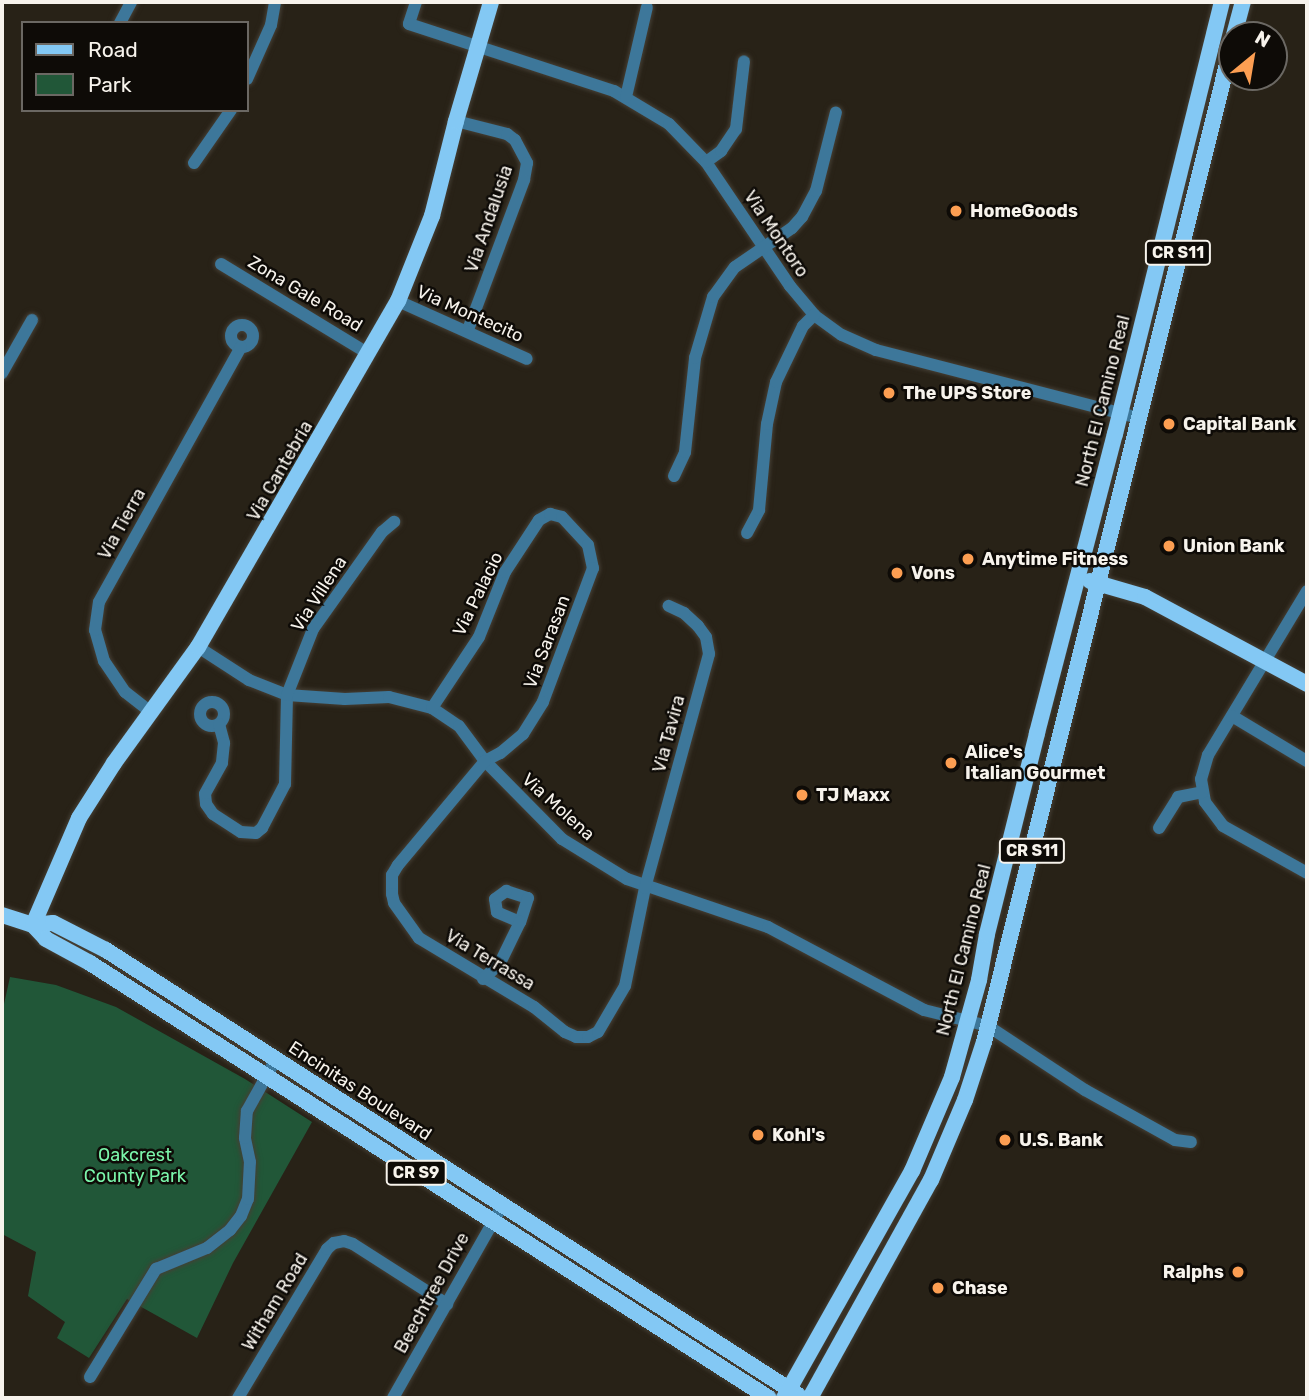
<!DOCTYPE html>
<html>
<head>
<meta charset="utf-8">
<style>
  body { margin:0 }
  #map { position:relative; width:1309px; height:1400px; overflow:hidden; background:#282217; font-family:Rubik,sans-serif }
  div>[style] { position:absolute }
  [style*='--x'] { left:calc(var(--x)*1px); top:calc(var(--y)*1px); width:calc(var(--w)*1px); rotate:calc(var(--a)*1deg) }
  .green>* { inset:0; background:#215738 }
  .roads { filter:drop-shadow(0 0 2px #453f35) drop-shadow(0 0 2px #453f35) }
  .minor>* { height:12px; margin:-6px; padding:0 6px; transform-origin:6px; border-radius:6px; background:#3d779a }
  .minor>.ring { margin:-6px; padding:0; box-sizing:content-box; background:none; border:12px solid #3d779a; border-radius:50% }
  .major>* { height:16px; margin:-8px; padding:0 8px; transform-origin:8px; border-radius:8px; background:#83c8f4 }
  .dots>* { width:19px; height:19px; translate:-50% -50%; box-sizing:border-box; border:4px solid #0e0b07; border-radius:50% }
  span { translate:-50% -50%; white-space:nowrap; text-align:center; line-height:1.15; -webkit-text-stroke:5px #0e0b07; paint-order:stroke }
  .shield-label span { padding:2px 5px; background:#0e0b07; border:2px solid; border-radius:5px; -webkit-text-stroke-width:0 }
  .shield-label { font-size:16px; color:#f7f3ec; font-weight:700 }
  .poi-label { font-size:18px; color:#f7f3ec; font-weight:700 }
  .left { translate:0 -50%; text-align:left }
  .right { translate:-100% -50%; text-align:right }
  .street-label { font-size:18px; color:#f7f3ec }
  .park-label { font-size:18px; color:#7bf6ab }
  .frame { position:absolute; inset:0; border:4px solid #f7f3ec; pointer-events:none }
  .legend { position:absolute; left:21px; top:21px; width:228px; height:91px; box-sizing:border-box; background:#0e0b07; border:2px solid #6b6863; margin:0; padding:9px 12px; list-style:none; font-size:21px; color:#f7f3ec }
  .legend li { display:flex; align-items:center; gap:14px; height:35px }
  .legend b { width:35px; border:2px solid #6b6863 }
  .north { position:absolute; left:1218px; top:21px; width:70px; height:70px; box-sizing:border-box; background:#0e0b07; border:2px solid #6b6863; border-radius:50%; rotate:30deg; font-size:19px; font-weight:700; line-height:28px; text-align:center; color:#f7f3ec }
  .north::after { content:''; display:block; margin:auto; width:24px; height:32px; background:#fc9e52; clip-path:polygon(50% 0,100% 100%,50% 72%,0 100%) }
</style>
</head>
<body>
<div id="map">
  <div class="green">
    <div style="clip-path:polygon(10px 977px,56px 985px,116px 1007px,245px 1079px,312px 1122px,233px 1263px,197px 1338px,127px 1299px,89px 1358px,57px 1338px,65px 1322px,28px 1296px,36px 1252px,2px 1234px,2px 1013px)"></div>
  </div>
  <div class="roads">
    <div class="minor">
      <div style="--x:416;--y:2;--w:23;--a:108"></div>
      <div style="--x:409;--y:24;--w:216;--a:18.1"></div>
      <div style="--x:614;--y:91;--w:64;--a:31"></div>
      <div style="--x:669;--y:124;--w:53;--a:45.8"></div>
      <div style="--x:706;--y:162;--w:150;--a:55.9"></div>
      <div style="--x:790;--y:286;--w:38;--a:50"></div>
      <div style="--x:814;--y:315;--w:34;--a:36"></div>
      <div style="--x:842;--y:335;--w:37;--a:24"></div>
      <div style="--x:876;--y:350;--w:271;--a:14.5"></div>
      <div style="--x:120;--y:23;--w:24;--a:-62"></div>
      <div style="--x:247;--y:79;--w:59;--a:-66"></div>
      <div style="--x:271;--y:25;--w:23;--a:-80"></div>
      <div style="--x:626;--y:97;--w:92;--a:-76.9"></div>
      <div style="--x:456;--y:121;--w:53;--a:14.3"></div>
      <div style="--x:507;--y:134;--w:10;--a:37"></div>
      <div style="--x:515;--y:140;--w:26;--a:62"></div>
      <div style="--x:527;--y:163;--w:17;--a:100"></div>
      <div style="--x:524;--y:180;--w:160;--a:110.5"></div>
      <div style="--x:706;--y:162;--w:19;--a:-36"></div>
      <div style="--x:721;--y:151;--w:27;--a:-56"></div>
      <div style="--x:736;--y:129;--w:68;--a:-83.3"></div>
      <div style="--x:194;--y:163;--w:65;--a:-55.1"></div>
      <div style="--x:221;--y:264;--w:173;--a:31.3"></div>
      <div style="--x:398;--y:301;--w:141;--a:24.2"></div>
      <div class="ring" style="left:231px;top:325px;width:10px;height:10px"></div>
      <div style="--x:2;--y:373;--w:61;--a:-60.5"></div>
      <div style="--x:674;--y:476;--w:26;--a:-65"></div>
      <div style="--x:685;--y:452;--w:95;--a:-83.9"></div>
      <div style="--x:695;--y:358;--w:64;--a:-73.6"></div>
      <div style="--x:713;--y:297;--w:37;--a:-54"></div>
      <div style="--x:735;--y:267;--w:69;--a:-34.4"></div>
      <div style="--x:792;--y:228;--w:15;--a:-48"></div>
      <div style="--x:802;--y:217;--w:30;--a:-62"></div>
      <div style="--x:816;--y:191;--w:81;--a:-75.8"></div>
      <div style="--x:747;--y:533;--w:26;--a:-62"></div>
      <div style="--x:759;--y:510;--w:86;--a:-84.7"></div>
      <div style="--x:767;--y:424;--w:43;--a:-77.9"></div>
      <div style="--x:776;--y:382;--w:62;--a:-64.3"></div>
      <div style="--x:803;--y:326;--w:16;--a:-45"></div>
      <div style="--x:1307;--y:591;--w:192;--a:121.1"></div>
      <div style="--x:1208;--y:755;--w:25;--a:106"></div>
      <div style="--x:1201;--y:779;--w:23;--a:80"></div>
      <div style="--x:1205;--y:802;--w:30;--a:53"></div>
      <div style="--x:1223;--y:826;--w:96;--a:29.2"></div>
      <div style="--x:198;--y:647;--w:61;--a:32.9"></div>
      <div style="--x:249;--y:680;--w:41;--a:21.5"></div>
      <div style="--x:287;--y:695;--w:58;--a:3.9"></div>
      <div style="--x:345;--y:699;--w:44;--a:-2.6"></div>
      <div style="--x:389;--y:697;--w:44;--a:14.3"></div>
      <div style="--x:432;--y:708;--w:32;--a:34"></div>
      <div style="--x:459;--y:726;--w:44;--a:53.4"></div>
      <div style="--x:485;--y:761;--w:110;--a:45.4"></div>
      <div style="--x:562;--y:839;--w:76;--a:31.6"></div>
      <div style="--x:627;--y:879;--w:149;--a:18.8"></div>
      <div style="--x:768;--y:927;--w:177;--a:28"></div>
      <div style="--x:924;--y:1010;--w:66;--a:14"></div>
      <div style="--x:988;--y:1026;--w:116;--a:33.4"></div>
      <div style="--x:1085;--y:1090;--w:103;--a:29.1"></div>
      <div style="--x:1175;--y:1140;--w:16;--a:7"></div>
      <div class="ring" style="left:200px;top:702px;width:12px;height:12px"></div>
      <div style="--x:432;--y:708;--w:85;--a:-56.5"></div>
      <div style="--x:479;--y:637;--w:70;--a:-68.2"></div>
      <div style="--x:505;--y:572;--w:62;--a:-56.8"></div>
      <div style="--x:539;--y:520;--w:13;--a:-29"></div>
      <div style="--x:550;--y:514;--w:12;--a:14"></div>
      <div style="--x:562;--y:517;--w:38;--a:47"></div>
      <div style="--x:588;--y:545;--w:24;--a:78"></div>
      <div style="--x:593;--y:568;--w:143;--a:110.5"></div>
      <div style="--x:543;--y:702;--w:38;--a:122"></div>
      <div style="--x:523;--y:734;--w:30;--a:140"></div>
      <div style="--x:500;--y:753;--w:17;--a:152"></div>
      <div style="--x:485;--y:761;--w:136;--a:129.9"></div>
      <div style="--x:398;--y:865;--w:12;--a:121"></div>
      <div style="--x:392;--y:875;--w:19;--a:90"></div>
      <div style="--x:392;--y:894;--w:9;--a:77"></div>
      <div style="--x:394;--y:903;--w:43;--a:54.5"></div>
      <div style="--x:419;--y:938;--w:134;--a:31"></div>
      <div style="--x:534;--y:1007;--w:40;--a:39"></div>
      <div style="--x:565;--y:1032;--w:12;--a:24"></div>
      <div style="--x:576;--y:1037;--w:12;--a:0"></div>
      <div style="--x:588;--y:1037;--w:11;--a:-27"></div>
      <div style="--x:598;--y:1032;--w:53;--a:-59.6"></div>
      <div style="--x:625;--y:986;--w:100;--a:-78.5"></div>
      <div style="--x:645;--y:888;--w:243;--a:-74.7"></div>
      <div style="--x:709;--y:654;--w:17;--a:-100"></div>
      <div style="--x:706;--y:637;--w:14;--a:-126"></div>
      <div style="--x:698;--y:626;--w:19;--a:-137"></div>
      <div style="--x:684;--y:613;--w:17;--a:-155"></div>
      <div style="--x:152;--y:713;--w:34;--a:-142"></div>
      <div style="--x:125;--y:692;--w:37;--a:-124"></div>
      <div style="--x:104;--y:661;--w:32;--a:-106"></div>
      <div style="--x:95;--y:630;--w:28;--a:-82"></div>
      <div style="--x:99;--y:602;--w:292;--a:-60.9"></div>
      <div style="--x:1232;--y:716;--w:87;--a:31"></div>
      <div style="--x:219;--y:724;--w:20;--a:75"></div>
      <div style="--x:224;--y:743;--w:20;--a:96"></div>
      <div style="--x:222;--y:763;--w:35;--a:119"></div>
      <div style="--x:205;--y:794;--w:10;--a:84"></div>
      <div style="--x:206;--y:804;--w:12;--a:55"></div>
      <div style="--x:213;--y:814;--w:33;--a:33"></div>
      <div style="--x:241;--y:832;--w:15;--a:4"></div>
      <div style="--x:256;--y:833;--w:8;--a:-40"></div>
      <div style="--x:262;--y:828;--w:50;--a:-62.4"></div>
      <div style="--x:285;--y:784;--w:89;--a:-88.7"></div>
      <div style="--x:287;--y:695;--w:71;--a:-68.5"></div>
      <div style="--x:313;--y:629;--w:119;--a:-54.6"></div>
      <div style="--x:382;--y:532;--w:16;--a:-40"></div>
      <div style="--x:1159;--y:828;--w:36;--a:-58"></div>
      <div style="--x:1178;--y:797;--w:25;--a:-11"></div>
      <div style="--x:506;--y:891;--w:23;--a:18"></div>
      <div style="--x:528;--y:898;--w:25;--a:108"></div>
      <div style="--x:520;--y:922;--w:25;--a:-157"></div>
      <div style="--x:497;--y:912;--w:13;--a:-99"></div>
      <div style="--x:495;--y:899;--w:14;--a:-36"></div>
      <div style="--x:483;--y:979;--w:23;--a:-43"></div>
      <div style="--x:500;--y:963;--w:46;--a:-64"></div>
      <div style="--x:90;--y:1377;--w:127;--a:-58.6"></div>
      <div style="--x:156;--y:1269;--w:55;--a:-22.4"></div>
      <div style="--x:207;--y:1248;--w:29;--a:-38"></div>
      <div style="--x:230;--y:1230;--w:18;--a:-52"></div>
      <div style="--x:241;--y:1216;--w:18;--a:-68"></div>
      <div style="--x:248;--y:1199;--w:37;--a:-87"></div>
      <div style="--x:250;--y:1162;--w:25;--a:-102"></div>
      <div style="--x:245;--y:1138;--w:27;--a:-86"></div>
      <div style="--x:247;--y:1111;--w:60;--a:-60.9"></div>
      <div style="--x:238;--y:1398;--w:174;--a:-59.1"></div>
      <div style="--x:327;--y:1249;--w:9;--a:-41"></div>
      <div style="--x:334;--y:1243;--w:10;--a:-11"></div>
      <div style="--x:344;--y:1241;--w:9;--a:18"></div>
      <div style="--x:353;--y:1244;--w:112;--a:32.6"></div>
      <div style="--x:393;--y:1398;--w:221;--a:-60.4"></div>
    </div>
    <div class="major">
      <div style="--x:1234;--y:35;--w:34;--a:-75"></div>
      <div style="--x:1090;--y:581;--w:57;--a:16.2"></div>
      <div style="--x:1145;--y:597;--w:184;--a:28.2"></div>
      <div style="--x:2;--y:915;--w:33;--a:18"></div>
      <div style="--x:33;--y:925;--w:20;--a:-6"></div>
      <div style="--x:53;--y:923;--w:59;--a:27"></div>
      <div style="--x:106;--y:950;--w:823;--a:32.74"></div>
      <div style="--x:33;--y:925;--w:116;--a:-66.7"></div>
      <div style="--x:79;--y:818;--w:65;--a:-57.5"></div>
      <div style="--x:114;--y:763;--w:143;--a:-54.1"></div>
      <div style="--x:198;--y:647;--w:400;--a:-60"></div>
      <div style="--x:398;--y:301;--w:92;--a:-68.2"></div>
      <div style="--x:432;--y:216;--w:98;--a:-75.8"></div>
      <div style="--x:456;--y:121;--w:124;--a:-73.6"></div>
      <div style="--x:33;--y:925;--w:19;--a:47"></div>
      <div style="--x:46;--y:939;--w:50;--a:28.6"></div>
      <div style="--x:90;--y:963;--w:806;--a:32.65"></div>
      <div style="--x:784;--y:1398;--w:261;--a:-60.6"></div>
      <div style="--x:912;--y:1171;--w:102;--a:-66.9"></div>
      <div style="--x:952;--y:1077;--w:101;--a:-74.4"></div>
      <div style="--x:979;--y:980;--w:47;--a:-80.1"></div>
      <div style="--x:987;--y:934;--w:207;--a:-76"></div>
      <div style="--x:1037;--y:733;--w:309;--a:-75.4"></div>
      <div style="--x:1115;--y:434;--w:445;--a:-76.1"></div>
      <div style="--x:810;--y:1398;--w:249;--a:-61"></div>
      <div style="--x:931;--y:1180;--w:87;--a:-67"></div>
      <div style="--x:965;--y:1100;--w:61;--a:-71.9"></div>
      <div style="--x:984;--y:1042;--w:1028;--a:-76.04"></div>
    </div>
  </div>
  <div class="dots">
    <div style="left:956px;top:211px;background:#fc9e52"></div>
    <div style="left:889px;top:393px;background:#fc9e52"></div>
    <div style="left:1169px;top:424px;background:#fc9e52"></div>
    <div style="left:1169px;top:546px;background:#fc9e52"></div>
    <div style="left:968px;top:559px;background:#fc9e52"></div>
    <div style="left:897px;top:573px;background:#fc9e52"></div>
    <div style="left:951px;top:763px;background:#fc9e52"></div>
    <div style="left:802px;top:795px;background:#fc9e52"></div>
    <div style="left:758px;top:1135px;background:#fc9e52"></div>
    <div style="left:1005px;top:1140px;background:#fc9e52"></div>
    <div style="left:1238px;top:1272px;background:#fc9e52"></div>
    <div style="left:938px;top:1288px;background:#fc9e52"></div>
  </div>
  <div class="shield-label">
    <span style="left:1178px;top:253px">CR S11</span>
    <span style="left:1032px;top:851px">CR S11</span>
    <span style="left:416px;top:1173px">CR S9</span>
  </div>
  <div class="poi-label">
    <span class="left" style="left:970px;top:211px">HomeGoods</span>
    <span class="left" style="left:903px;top:393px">The UPS Store</span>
    <span class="left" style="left:1183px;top:424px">Capital Bank</span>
    <span class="left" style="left:1183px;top:546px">Union Bank</span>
    <span class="left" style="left:982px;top:559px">Anytime Fitness</span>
    <span class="left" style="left:911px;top:573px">Vons</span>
    <span class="left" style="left:965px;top:763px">Alice's<br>Italian Gourmet</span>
    <span class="left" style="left:816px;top:795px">TJ Maxx</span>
    <span class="left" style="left:772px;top:1135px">Kohl's</span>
    <span class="left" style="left:1019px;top:1140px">U.S. Bank</span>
    <span class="right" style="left:1224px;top:1272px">Ralphs</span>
    <span class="left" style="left:952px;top:1288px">Chase</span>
  </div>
  <div class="street-label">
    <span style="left:489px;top:219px;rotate:-71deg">Via Andalusia</span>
    <span style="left:776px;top:234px;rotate:56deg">Via Montoro</span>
    <span style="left:305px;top:294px;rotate:31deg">Zona Gale Road</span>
    <span style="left:470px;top:314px;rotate:24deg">Via Montecito</span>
    <span style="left:1103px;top:401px;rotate:-76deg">North El Camino Real</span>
    <span style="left:280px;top:471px;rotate:-60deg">Via Cantebria</span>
    <span style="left:122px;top:524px;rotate:-61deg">Via Tierra</span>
    <span style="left:319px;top:594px;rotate:-57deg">Via Villena</span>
    <span style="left:478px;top:594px;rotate:-64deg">Via Palacio</span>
    <span style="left:547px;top:642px;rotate:-69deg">Via Sarasan</span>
    <span style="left:669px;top:734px;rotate:-75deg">Via Tavira</span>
    <span style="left:558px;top:807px;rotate:42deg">Via Molena</span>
    <span style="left:964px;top:950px;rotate:-76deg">North El Camino Real</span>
    <span style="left:490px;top:960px;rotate:31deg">Via Terrassa</span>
    <span style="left:360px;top:1091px;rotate:33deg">Encinitas Boulevard</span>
    <span style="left:432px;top:1293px;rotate:-61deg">Beechtree Drive</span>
    <span style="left:275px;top:1302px;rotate:-59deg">Witham Road</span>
  </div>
  <div class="park-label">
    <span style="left:135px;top:1166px">Oakcrest<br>County Park</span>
  </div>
  <div class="frame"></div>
  <ul class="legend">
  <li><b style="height:9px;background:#83c8f4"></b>Road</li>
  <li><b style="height:19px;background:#215738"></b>Park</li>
  </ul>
  <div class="north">N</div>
</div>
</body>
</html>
